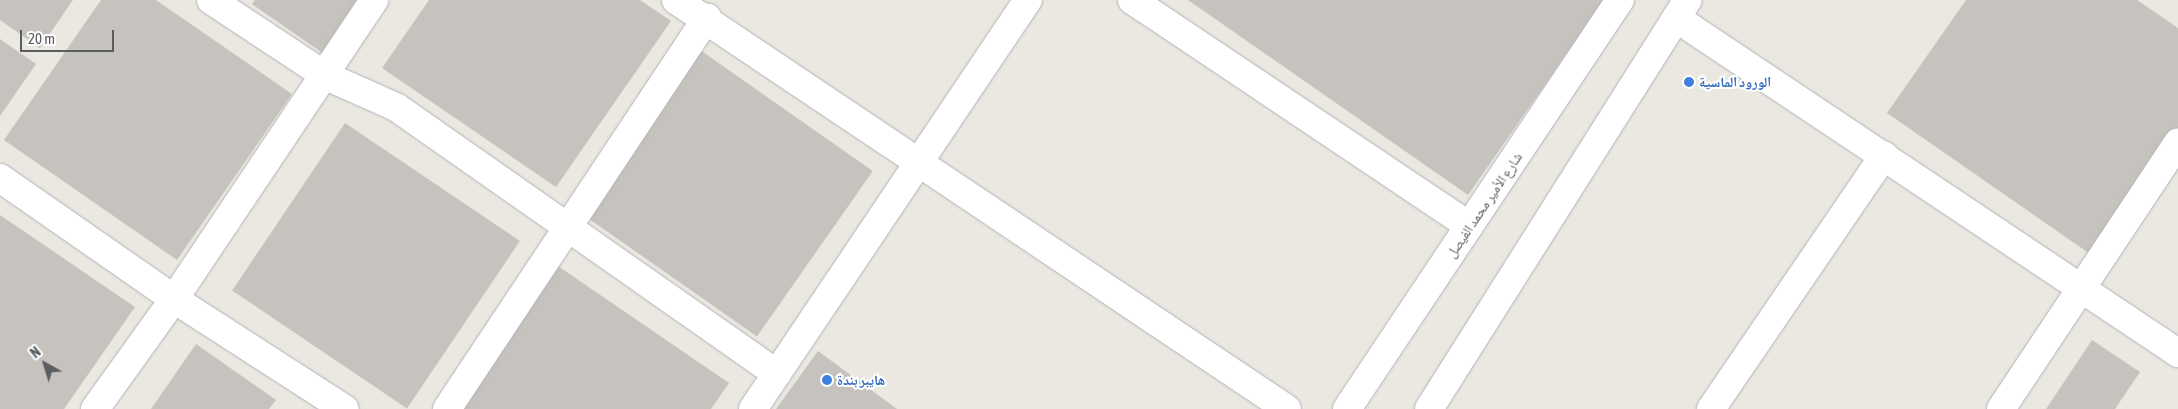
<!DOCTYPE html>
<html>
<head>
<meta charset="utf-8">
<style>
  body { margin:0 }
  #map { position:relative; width:2178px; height:409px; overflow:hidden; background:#ebe8e1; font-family:"Asap Condensed","Noto Naskh Arabic",sans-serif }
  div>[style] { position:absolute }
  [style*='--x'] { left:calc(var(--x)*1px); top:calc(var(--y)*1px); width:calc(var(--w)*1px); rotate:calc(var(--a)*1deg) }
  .building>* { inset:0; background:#c6c3be; transform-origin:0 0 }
  .roads { filter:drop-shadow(0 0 1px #b1b4b7) drop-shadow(0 0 1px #b1b4b7) }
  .minor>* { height:28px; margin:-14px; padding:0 14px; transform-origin:14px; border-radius:14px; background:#fff }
  .dots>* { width:14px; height:14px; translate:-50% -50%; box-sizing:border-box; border:2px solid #fff; border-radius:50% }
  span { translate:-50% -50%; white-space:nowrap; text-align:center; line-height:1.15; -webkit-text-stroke:4px #fff; paint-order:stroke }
  .shop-label { font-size:14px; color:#366cbe; font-weight:700 }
  .left { translate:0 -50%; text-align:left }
  .street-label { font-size:14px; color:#595d60 }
  .north { position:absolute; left:20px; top:339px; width:50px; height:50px; -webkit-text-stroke:4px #fff; paint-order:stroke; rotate:321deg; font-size:14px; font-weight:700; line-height:20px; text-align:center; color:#595d60 }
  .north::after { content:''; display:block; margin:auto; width:18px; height:22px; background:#595d60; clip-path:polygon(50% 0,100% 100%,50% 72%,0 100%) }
  .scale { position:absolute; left:20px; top:30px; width:94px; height:22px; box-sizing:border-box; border:2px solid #595d60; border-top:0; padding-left:6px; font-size:15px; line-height:18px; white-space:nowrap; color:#595d60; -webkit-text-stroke:4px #fff; paint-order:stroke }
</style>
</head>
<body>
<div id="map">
  <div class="building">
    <div style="clip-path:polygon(0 0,73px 0,40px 48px,0 20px)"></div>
    <div style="clip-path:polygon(101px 0,156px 0,292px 94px,177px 260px,4px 140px)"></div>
    <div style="clip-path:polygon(255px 0,362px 0,324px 54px,252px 4px)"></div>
    <div style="clip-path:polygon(429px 0,640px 0,671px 21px,556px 187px,382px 68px)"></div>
    <div style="clip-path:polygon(1188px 0,1604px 0,1468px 195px)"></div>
    <div style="clip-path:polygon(1966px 0,2137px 0,2178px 28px,2178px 128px,2090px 254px,1887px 113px)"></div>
    <div style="clip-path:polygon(0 39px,36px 64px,0 116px)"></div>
    <div style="left:700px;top:50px;width:211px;height:202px;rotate:35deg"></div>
    <div style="left:345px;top:123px;width:211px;height:202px;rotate:34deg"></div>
    <div style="clip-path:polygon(0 215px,135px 307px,64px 409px,0 409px)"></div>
    <div style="clip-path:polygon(555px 264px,729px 383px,711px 409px,454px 409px)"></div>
    <div style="clip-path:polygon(2092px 340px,2140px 372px,2115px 409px,2046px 409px)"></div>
    <div style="clip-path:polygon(196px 344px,276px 400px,269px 409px,151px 409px)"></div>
    <div style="clip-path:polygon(818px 351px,897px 409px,776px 409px)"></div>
  </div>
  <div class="roads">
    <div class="minor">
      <div style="--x:211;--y:0;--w:138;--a:33.5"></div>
      <div style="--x:326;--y:76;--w:77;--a:23.9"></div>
      <div style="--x:396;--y:107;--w:465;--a:35"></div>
      <div style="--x:676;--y:0;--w:735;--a:33.8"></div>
      <div style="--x:1132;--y:0;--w:406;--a:33.8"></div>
      <div style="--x:1676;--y:18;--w:604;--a:33.72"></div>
      <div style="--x:0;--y:178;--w:212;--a:34.8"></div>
      <div style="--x:174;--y:299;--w:203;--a:32.8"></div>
      <div style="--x:95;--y:409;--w:135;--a:-54.3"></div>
      <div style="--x:174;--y:299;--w:360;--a:-56.2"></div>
      <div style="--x:447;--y:409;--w:470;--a:-56.4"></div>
      <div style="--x:753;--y:409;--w:493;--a:-56.1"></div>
      <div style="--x:1347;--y:409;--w:492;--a:-56.3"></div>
      <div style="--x:1429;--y:409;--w:484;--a:-57.7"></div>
      <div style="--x:1711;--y:409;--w:307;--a:-55.7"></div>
      <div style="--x:2001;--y:409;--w:320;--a:-56.4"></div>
    </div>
  </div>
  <div class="dots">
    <div style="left:1689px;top:82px;background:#3f7fe0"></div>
    <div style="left:827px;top:380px;background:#3f7fe0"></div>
  </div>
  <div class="shop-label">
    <span class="left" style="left:1699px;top:82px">الورود الماسية</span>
    <span class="left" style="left:837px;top:380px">هايبر بندة</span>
  </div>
  <div class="street-label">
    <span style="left:1484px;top:205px;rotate:-56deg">شارع الأمير محمد الفيصل</span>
  </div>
  <div class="north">N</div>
  <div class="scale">20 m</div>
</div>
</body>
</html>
